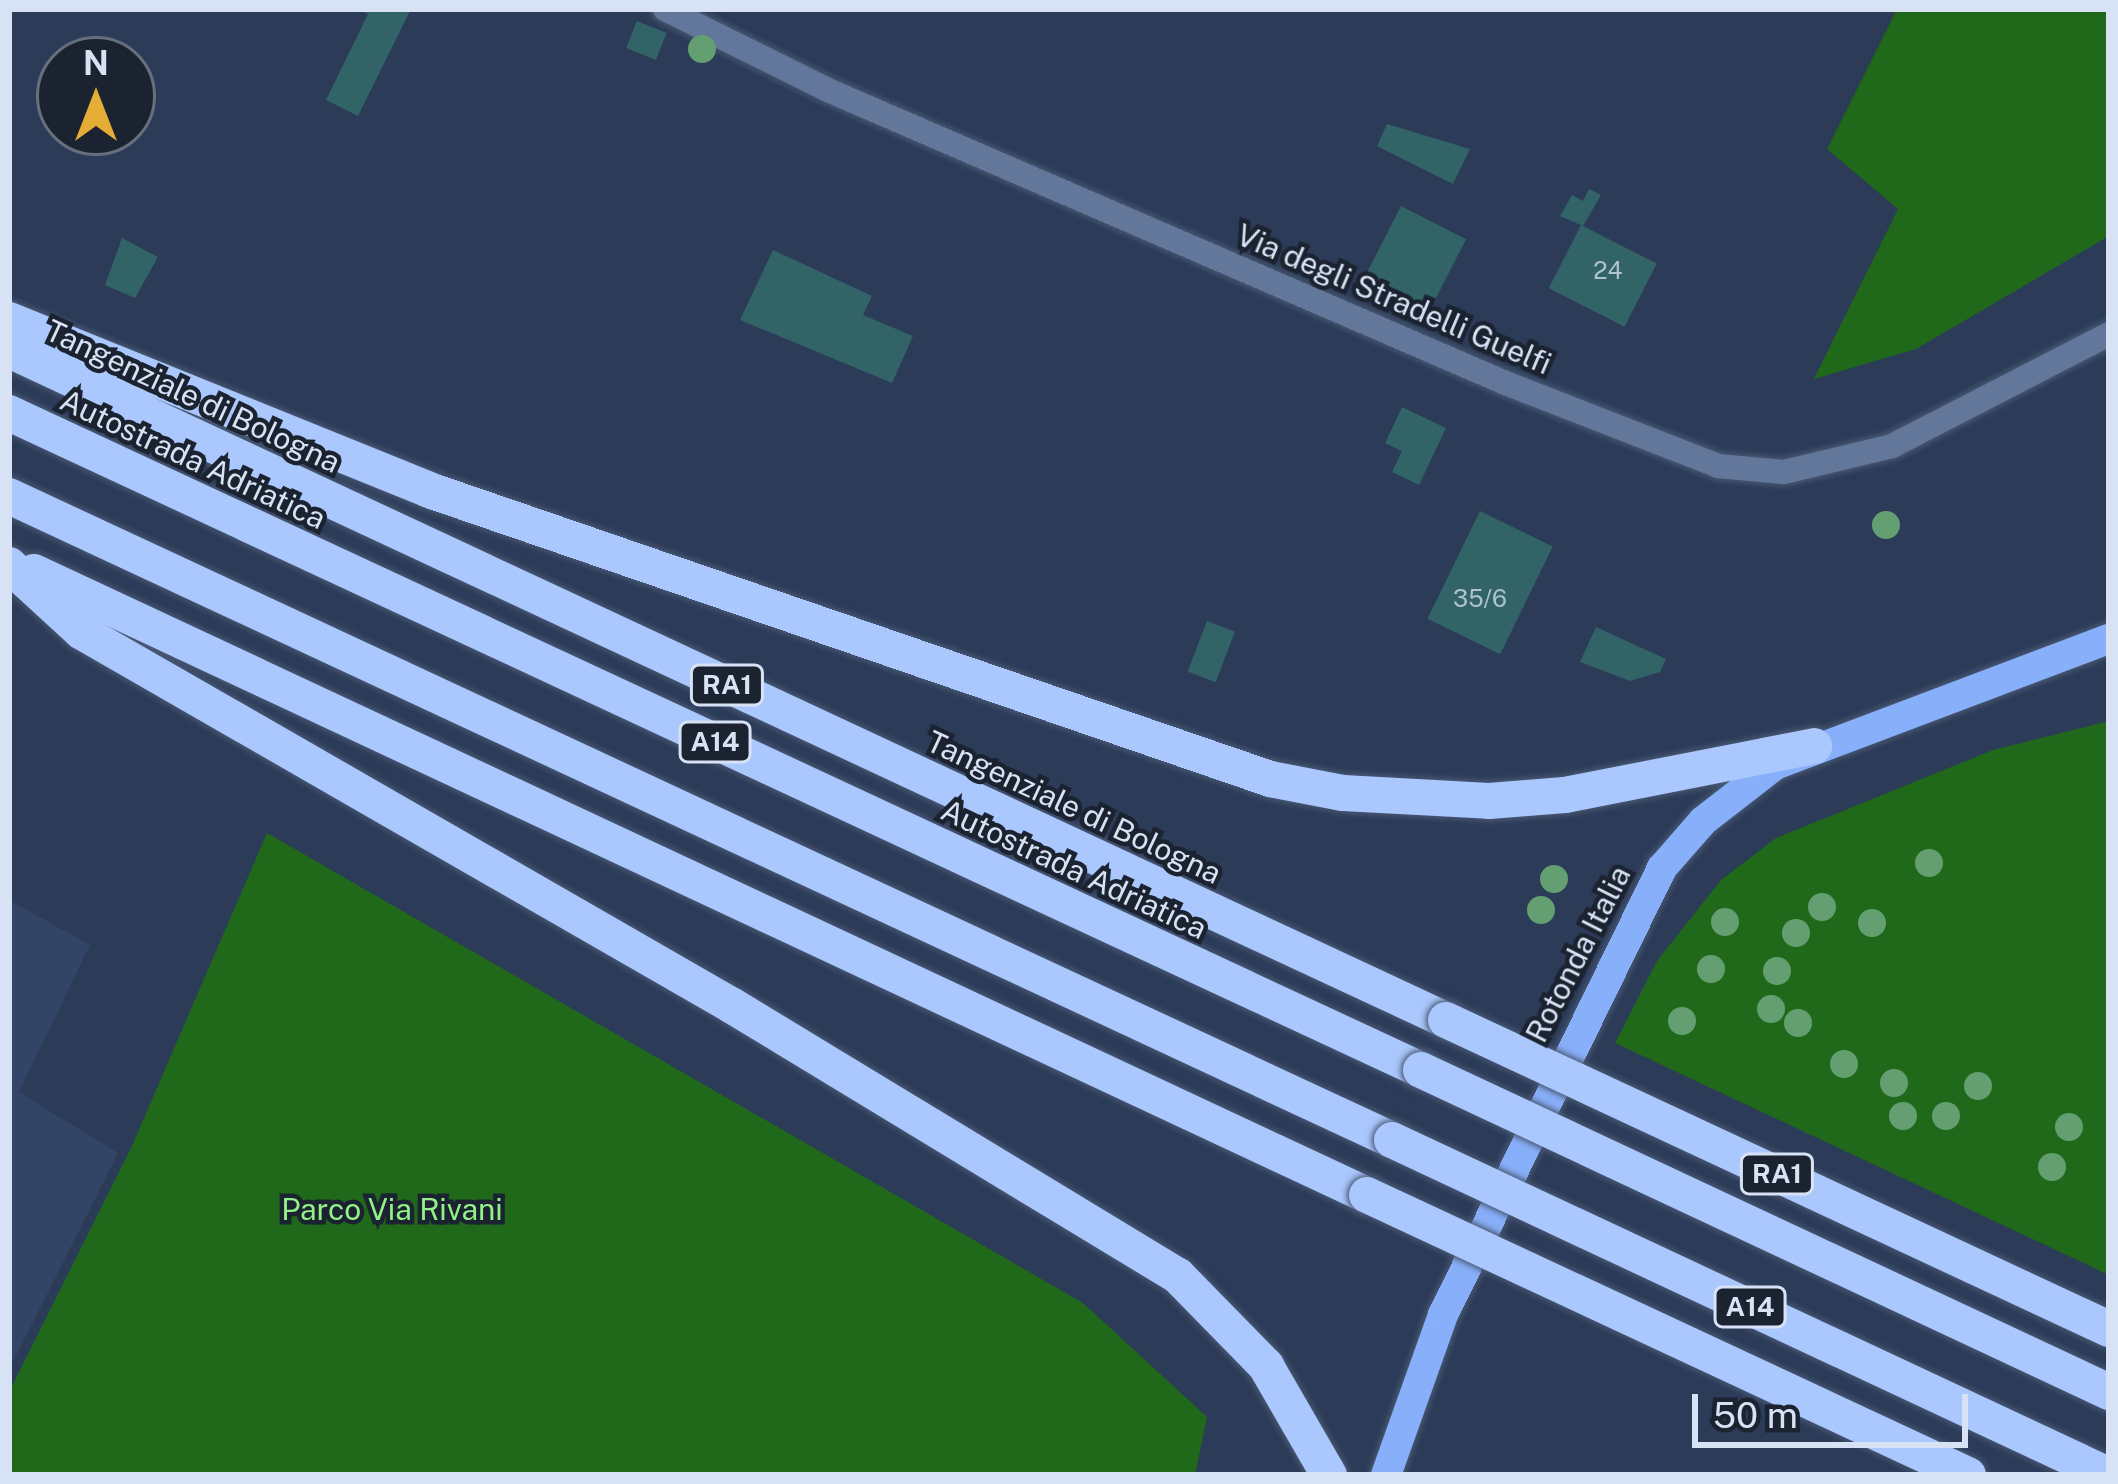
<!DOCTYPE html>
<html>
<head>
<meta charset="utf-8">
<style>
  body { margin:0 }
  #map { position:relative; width:2118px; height:1484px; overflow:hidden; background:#2b3b58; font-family:"Public Sans",sans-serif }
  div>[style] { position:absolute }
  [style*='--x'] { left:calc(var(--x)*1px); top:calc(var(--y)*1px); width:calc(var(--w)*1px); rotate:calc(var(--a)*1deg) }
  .built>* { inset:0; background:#324567 }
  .green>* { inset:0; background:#21691a }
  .building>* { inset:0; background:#316367; transform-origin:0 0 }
  .roads { filter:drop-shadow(0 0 3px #4a5974) drop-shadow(0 0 3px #4a5974) }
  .street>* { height:24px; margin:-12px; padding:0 12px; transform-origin:12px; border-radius:12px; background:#63779b }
  .primary>* { height:30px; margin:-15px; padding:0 15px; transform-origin:15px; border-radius:15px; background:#88b0fa }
  .highway>* { height:36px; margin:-18px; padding:0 18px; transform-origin:18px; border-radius:18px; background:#aac8fd }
  .bridges { filter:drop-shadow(0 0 3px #4a5974) drop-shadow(0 0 3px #4a5974) }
  .highway-bridge>* { height:36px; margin:-18px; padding:0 18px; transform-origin:18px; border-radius:18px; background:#aac8fd }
  .trees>* { width:28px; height:28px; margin:-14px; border-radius:50%; background:#649f72 }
  span { translate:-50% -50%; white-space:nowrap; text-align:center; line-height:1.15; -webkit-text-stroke:9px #1b2330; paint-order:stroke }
  .number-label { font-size:24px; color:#aec2d1 }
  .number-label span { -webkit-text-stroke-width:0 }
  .shield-label span { padding:3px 9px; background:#1b2330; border:3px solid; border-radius:9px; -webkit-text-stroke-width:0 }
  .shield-label { font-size:27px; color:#d7e2f4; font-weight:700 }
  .street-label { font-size:30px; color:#d7e2f4 }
  .park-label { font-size:30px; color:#93f188 }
  .frame { position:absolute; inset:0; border:12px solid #d7e2f4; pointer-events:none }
  .north { position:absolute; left:36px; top:36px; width:120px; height:120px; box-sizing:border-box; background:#1b2330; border:3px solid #666f7e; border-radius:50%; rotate:0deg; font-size:33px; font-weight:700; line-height:48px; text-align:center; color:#d7e2f4 }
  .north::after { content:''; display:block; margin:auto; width:42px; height:54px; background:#e5ad35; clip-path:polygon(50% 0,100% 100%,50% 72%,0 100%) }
  .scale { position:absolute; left:1692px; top:1394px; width:276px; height:54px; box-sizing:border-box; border:6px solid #d7e2f4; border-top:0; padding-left:15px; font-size:36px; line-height:42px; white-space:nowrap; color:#d7e2f4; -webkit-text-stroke:9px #1b2330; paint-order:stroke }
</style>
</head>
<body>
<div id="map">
  <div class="built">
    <div style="clip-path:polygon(9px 900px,90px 945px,19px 1092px,118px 1153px,9px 1370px)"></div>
  </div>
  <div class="green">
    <div style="clip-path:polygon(1897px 9px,2109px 9px,2109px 236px,1916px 349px,1814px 379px,1898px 209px,1827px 149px)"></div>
    <div style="clip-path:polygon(2109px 721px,2109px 1275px,1615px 1043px,1657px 961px,1721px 880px,1776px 838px,1993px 750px)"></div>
    <div style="clip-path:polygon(267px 833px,1083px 1303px,1207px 1417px,1195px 1475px,9px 1475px,9px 1392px,131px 1148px)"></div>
  </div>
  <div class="building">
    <div style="clip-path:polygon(358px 9px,411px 9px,358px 116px,326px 100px,368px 14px)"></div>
    <div style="left:637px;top:21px;width:32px;height:29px;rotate:22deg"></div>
    <div style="clip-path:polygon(1387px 124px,1470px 149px,1453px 184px,1377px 146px)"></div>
    <div style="clip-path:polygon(1589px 189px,1601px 195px,1583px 226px,1560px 216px,1572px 195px,1583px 201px)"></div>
    <div style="left:1401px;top:206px;width:73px;height:78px;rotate:27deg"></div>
    <div style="left:1581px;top:225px;width:85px;height:71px;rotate:27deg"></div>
    <div style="clip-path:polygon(122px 238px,158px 257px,135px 298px,105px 285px)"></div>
    <div style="clip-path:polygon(773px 250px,872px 296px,863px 315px,913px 336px,892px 383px,740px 320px)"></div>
    <div style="clip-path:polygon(1402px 407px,1446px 428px,1419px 485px,1392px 472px,1402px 451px,1385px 443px)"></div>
    <div style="left:1480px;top:511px;width:81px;height:120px;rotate:26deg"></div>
    <div style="left:1207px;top:621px;width:30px;height:54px;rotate:21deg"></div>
    <div style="clip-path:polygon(1596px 627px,1666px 659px,1660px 672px,1630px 681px,1580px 662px)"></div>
  </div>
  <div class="roads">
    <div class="street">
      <div style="--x:665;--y:9;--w:184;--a:26.4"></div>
      <div style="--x:830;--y:91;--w:733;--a:23.38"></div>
      <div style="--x:1503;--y:382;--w:231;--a:21.3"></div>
      <div style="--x:1718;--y:466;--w:66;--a:5.2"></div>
      <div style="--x:1784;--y:472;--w:111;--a:-13.5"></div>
      <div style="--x:1892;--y:446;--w:244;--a:-27.3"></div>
    </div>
    <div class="primary">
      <div style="--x:1386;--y:1475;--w:170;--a:-70.4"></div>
      <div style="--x:1443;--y:1315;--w:498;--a:-63.9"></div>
      <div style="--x:1662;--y:868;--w:62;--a:-48.9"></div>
      <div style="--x:1703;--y:821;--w:91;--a:-37.9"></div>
      <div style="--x:1775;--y:765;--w:357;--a:-20.7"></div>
    </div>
    <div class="highway">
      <div style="--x:9;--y:320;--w:453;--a:22"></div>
      <div style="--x:429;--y:490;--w:889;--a:18.96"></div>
      <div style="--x:1270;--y:779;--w:74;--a:10.9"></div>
      <div style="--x:1343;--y:793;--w:146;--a:3.1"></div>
      <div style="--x:1489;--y:801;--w:76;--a:-4.5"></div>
      <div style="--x:1565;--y:795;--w:254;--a:-11.1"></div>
      <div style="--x:9;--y:350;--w:1586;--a:25"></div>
      <div style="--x:9;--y:413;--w:1557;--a:24.95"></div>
      <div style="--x:9;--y:496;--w:1526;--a:24.97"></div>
      <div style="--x:9;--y:565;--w:99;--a:42.5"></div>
      <div style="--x:82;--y:632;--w:749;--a:29.89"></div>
      <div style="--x:731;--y:1005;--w:523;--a:31.23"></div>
      <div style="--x:1178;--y:1276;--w:126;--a:45.6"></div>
      <div style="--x:1266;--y:1366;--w:126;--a:60"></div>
      <div style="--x:34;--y:572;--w:1471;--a:25.05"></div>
    </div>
  </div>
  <div class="bridges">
    <div class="highway-bridge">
      <div style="--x:1446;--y:1020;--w:731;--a:24.99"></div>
      <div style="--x:1421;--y:1070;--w:760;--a:25.08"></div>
      <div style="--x:1392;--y:1140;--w:790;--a:25.07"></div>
      <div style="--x:1367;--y:1195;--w:663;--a:24.98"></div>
    </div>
  </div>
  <div class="trees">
    <div style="left:702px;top:49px"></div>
    <div style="left:1886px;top:525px"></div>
    <div style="left:1929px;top:863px"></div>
    <div style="left:1554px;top:879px"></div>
    <div style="left:1822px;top:907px"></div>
    <div style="left:1541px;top:910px"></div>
    <div style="left:1725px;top:922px"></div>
    <div style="left:1872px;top:923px"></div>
    <div style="left:1796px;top:933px"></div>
    <div style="left:1711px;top:969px"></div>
    <div style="left:1777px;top:971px"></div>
    <div style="left:1771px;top:1009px"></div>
    <div style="left:1682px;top:1021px"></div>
    <div style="left:1798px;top:1023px"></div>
    <div style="left:1844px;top:1064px"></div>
    <div style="left:1894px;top:1083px"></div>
    <div style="left:1978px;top:1086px"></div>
    <div style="left:1903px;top:1116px"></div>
    <div style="left:1946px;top:1116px"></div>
    <div style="left:2069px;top:1127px"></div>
    <div style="left:2052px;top:1167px"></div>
  </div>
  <div class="number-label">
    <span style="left:1608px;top:271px">24</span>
    <span style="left:1480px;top:599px">35/6</span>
  </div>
  <div class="shield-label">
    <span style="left:727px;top:685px">RA1</span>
    <span style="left:715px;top:742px">A14</span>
    <span style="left:1777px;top:1174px">RA1</span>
    <span style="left:1750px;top:1307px">A14</span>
  </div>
  <div class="street-label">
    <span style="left:1394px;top:299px;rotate:23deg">Via degli Stradelli Guelfi</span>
    <span style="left:193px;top:396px;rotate:25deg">Tangenziale di Bologna</span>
    <span style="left:193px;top:459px;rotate:25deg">Autostrada Adriatica</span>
    <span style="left:1074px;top:807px;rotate:25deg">Tangenziale di Bologna</span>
    <span style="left:1074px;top:869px;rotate:25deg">Autostrada Adriatica</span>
    <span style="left:1578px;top:954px;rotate:-63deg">Rotonda Italia</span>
  </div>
  <div class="park-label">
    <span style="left:392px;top:1209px">Parco Via Rivani</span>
  </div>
  <div class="frame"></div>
  <div class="north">N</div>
  <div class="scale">50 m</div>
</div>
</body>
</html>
